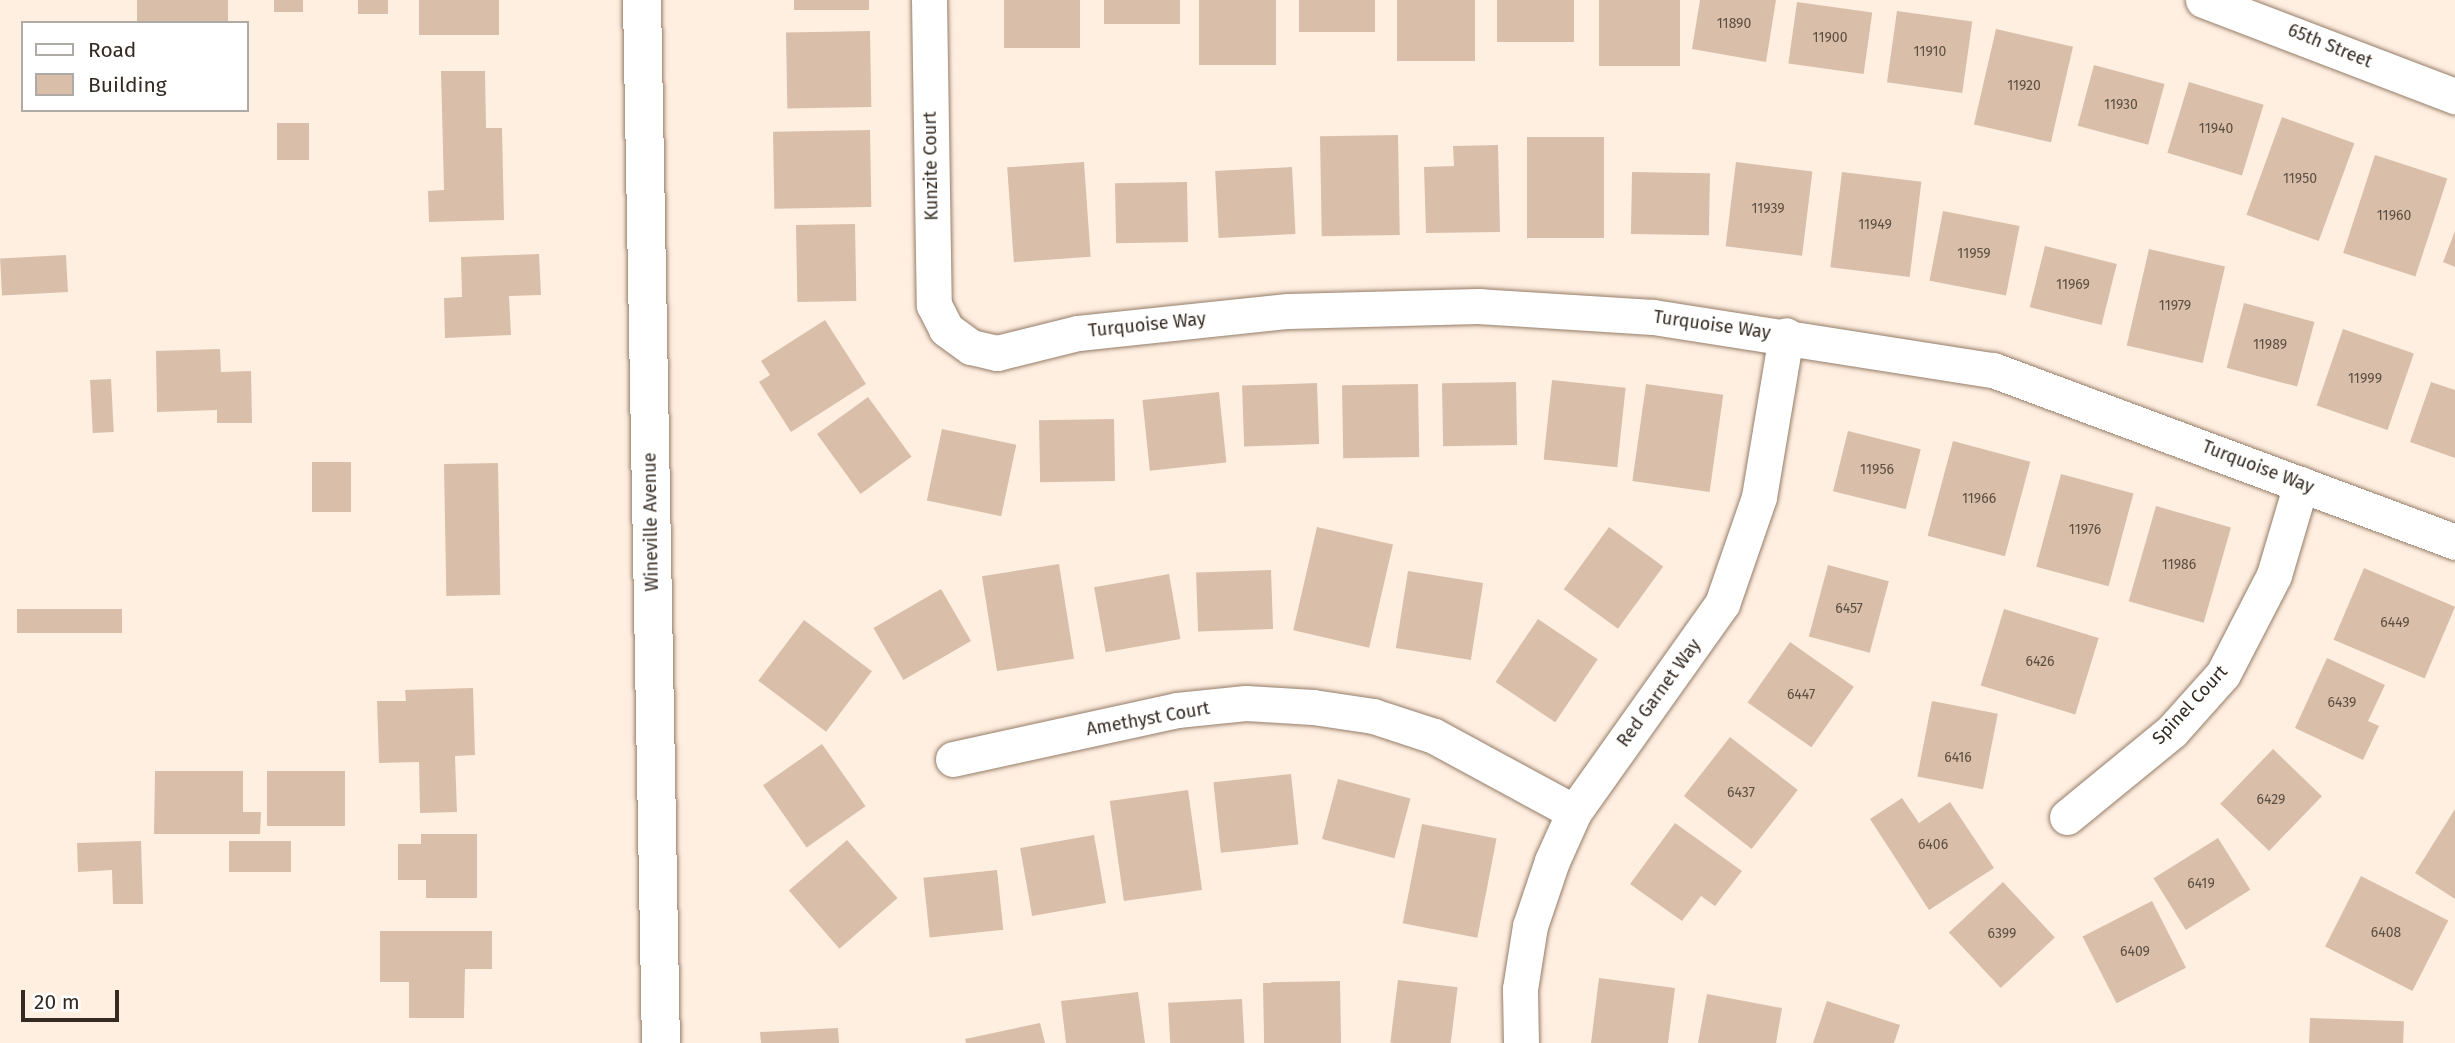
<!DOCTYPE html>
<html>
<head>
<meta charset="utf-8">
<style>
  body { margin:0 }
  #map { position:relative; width:2455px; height:1043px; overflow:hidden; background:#ffefe1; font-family:"Fira Sans",sans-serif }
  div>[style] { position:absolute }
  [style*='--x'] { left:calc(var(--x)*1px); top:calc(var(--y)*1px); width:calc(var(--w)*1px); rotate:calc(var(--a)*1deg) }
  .building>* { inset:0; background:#d9bfa9; transform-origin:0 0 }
  .roads { filter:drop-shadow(0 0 2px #957d68) drop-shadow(0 0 2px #957d68) }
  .minor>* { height:35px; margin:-17.5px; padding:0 17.5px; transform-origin:17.5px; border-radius:17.5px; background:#fff }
  .tertiary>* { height:38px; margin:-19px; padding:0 19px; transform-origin:19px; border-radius:19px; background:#fff }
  span { translate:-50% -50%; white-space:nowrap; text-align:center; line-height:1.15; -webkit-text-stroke:7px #fff; paint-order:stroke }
  .number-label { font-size:14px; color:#5d4f43 }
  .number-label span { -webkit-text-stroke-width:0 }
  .street-label { font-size:18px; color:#342a21 }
  .legend { position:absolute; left:21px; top:21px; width:228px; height:91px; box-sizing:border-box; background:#fff; border:2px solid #aeaaa6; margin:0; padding:9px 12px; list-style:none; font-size:21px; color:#342a21 }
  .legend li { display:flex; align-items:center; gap:14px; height:35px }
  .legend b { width:35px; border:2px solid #aeaaa6 }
  .scale { position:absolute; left:21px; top:990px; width:98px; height:32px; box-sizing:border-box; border:4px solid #342a21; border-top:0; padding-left:9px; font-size:21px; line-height:24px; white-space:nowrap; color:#342a21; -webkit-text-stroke:5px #fff; paint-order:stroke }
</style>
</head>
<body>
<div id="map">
  <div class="building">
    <div style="left:137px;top:0;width:91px;height:23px"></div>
    <div style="left:274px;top:0;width:29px;height:12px"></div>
    <div style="left:358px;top:0;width:30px;height:14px"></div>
    <div style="left:419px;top:0;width:80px;height:35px"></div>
    <div style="left:794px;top:0;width:75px;height:10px"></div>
    <div style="left:1004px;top:0;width:76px;height:48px"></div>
    <div style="left:1104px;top:0;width:76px;height:24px"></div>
    <div style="left:1199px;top:0;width:77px;height:65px"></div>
    <div style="left:1299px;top:0;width:76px;height:32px"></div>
    <div style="left:1397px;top:0;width:78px;height:61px"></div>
    <div style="left:1497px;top:0;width:77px;height:42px"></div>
    <div style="left:1599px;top:0;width:81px;height:66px"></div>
    <div style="clip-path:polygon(1700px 0,1776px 0,1766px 62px,1692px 49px)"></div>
    <div style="left:1797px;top:2px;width:76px;height:62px;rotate:8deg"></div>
    <div style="left:1897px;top:11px;width:76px;height:72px;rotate:8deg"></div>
    <div style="left:1996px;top:29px;width:79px;height:98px;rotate:13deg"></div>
    <div style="left:870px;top:31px;width:76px;height:84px;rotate:89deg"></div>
    <div style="left:2094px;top:65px;width:73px;height:63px;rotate:15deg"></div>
    <div style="clip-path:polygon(441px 71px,485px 71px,486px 128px,502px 128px,504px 220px,429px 222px,428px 191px,444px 190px)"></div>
    <div style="left:2189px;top:82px;width:78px;height:74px;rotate:17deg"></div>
    <div style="left:2282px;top:117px;width:77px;height:104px;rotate:20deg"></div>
    <div style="left:277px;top:123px;width:32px;height:37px"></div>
    <div style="left:870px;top:130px;width:77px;height:97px;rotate:89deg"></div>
    <div style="left:1398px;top:135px;width:100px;height:78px;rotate:89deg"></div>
    <div style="left:1527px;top:137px;width:77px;height:101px"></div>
    <div style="clip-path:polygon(1498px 145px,1500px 232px,1426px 233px,1424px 167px,1454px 166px,1453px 146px)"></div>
    <div style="left:2375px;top:155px;width:76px;height:103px;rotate:18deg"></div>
    <div style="left:1084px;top:162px;width:95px;height:77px;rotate:86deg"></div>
    <div style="left:1736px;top:162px;width:77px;height:85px;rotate:7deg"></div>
    <div style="left:1292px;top:167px;width:67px;height:77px;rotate:87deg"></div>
    <div style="left:1632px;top:172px;width:78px;height:62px;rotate:1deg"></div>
    <div style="left:1842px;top:172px;width:80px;height:96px;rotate:7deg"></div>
    <div style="left:1187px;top:182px;width:60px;height:72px;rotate:89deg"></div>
    <div style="left:1943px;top:211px;width:78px;height:71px;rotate:11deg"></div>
    <div style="left:855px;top:224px;width:77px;height:59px;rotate:89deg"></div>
    <div style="clip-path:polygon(2455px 231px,2455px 267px,2443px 262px)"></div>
    <div style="left:2045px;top:246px;width:74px;height:63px;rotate:14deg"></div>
    <div style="left:2149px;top:249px;width:78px;height:99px;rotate:13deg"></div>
    <div style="clip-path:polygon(539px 254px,541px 295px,509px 296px,511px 335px,445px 338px,444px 298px,462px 297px,461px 257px)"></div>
    <div style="left:66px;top:255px;width:37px;height:66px;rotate:87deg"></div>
    <div style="left:2244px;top:303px;width:73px;height:67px;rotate:15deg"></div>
    <div style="clip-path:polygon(825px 320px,866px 384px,791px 432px,759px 382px,770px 375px,761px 361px)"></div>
    <div style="left:2343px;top:329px;width:75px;height:81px;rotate:19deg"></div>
    <div style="clip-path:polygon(220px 349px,221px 372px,251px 371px,252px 423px,217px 423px,217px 410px,157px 412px,156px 351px)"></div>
    <div style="left:111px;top:379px;width:53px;height:21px;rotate:87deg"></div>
    <div style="left:1552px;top:380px;width:74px;height:80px;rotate:6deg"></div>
    <div style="left:1516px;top:382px;width:63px;height:74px;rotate:89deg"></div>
    <div style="clip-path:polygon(2431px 382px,2455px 390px,2455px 458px,2410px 442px)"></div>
    <div style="left:1317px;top:383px;width:61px;height:75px;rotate:88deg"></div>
    <div style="left:1418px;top:384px;width:73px;height:76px;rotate:89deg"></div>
    <div style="left:1646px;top:384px;width:78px;height:98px;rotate:8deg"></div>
    <div style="left:1219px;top:392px;width:71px;height:77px;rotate:84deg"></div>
    <div style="left:868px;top:397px;width:74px;height:63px;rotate:54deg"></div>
    <div style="left:1114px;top:419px;width:62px;height:75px;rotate:89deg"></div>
    <div style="left:942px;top:429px;width:76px;height:73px;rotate:12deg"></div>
    <div style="left:1848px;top:431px;width:75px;height:62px;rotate:14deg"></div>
    <div style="left:1953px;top:441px;width:80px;height:98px;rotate:15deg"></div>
    <div style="left:312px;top:462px;width:39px;height:50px"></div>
    <div style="left:498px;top:463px;width:132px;height:54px;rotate:89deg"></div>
    <div style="left:2061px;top:474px;width:75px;height:96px;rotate:15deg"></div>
    <div style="left:2156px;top:506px;width:78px;height:99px;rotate:16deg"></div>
    <div style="left:1317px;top:527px;width:78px;height:106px;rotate:13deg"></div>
    <div style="left:1609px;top:527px;width:67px;height:77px;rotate:36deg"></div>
    <div style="left:1059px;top:564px;width:96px;height:78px;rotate:81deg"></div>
    <div style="left:1828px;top:565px;width:63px;height:74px;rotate:15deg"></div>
    <div style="left:2364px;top:568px;width:99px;height:78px;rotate:23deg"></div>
    <div style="left:1271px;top:570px;width:59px;height:75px;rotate:88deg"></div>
    <div style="left:1408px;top:571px;width:76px;height:78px;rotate:9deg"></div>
    <div style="left:1169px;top:574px;width:66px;height:76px;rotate:80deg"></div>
    <div style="left:941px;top:589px;width:60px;height:78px;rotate:60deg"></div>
    <div style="left:122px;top:609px;width:24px;height:105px;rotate:90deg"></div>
    <div style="left:2004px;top:609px;width:99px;height:80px;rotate:17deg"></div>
    <div style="left:1538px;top:619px;width:72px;height:76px;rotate:34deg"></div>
    <div style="left:804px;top:620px;width:85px;height:76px;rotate:37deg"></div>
    <div style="left:1790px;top:642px;width:78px;height:74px;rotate:35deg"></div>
    <div style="clip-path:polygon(2327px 658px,2385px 685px,2368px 721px,2379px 726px,2363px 760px,2295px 728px)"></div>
    <div style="clip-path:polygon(473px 688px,475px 755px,455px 756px,457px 812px,420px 813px,419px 762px,379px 763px,377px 701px,406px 701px,405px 690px)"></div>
    <div style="left:1932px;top:701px;width:67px;height:77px;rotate:11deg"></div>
    <div style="left:1730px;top:737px;width:86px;height:75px;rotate:38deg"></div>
    <div style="left:822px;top:744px;width:76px;height:72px;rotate:55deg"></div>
    <div style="left:2273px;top:749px;width:68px;height:76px;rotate:44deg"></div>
    <div style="clip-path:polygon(155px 771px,243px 771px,243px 812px,261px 812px,260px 834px,154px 834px)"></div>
    <div style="left:345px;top:771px;width:55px;height:78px;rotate:90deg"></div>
    <div style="left:1291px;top:774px;width:71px;height:78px;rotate:84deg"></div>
    <div style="left:1338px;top:779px;width:75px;height:62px;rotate:15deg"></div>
    <div style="left:1188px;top:790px;width:101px;height:79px;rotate:82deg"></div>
    <div style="clip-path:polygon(1902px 798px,1919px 823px,1950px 802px,1994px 868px,1929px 910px,1870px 819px)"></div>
    <div style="clip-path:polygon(2455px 809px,2455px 899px,2415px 873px)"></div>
    <div style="clip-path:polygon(1675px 823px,1742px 871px,1715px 906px,1701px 896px,1682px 921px,1630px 884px)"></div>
    <div style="left:1422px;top:824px;width:76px;height:101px;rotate:11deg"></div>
    <div style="clip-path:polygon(421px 834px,477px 834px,477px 898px,426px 898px,426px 880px,398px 880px,398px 844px,421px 844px)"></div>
    <div style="left:1094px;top:835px;width:69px;height:75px;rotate:80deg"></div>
    <div style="left:2218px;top:838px;width:61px;height:76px;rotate:58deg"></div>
    <div style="left:847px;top:840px;width:77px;height:77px;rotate:49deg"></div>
    <div style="clip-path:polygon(141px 841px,143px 904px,113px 904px,112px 870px,78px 872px,77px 843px)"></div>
    <div style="left:291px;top:841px;width:31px;height:62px;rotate:90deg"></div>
    <div style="left:997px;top:870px;width:60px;height:74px;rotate:84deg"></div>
    <div style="left:2361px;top:876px;width:98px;height:79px;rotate:27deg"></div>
    <div style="left:2003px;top:882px;width:76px;height:74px;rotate:47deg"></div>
    <div style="left:2152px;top:901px;width:75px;height:78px;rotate:63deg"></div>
    <div style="clip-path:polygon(380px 931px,492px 931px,492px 969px,465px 969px,464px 1018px,409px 1018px,409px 982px,380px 982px)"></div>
    <div style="clip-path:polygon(1599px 978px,1675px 988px,1668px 1043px,1591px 1043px)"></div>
    <div style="left:1398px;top:980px;width:60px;height:63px;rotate:7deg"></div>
    <div style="left:1340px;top:981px;width:62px;height:77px;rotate:89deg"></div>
    <div style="clip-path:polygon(1138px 992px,1145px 1043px,1066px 1043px,1061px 1001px)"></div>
    <div style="clip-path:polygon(1707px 994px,1782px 1008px,1776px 1043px,1698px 1043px)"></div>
    <div style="left:1242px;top:999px;width:44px;height:74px;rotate:87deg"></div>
    <div style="clip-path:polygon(1827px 1001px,1900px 1025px,1894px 1043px,1813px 1043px)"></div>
    <div style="left:2310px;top:1018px;width:94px;height:25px;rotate:2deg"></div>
    <div style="clip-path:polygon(1040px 1023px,1045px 1043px,966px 1043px,965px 1039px)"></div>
    <div style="clip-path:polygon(838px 1028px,839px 1043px,761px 1043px,760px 1032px)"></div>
  </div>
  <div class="roads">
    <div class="minor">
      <div style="--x:929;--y:0;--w:305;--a:89.1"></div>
      <div style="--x:934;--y:305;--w:27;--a:63"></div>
      <div style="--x:946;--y:329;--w:31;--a:36"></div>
      <div style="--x:971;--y:347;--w:27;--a:13"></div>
      <div style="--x:997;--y:353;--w:83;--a:-13.9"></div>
      <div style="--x:1078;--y:333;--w:211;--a:-6"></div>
      <div style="--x:1288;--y:311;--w:190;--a:-1.5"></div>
      <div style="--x:1478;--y:306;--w:175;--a:3.6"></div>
      <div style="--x:1653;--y:317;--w:344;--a:8.9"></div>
      <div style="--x:1993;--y:370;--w:493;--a:20.4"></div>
      <div style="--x:2203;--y:0;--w:270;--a:20.9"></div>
      <div style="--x:953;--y:759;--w:229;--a:-12.3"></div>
      <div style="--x:1177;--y:710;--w:69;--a:-5.8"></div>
      <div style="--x:1246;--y:703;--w:67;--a:3.4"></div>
      <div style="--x:1313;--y:707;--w:61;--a:8.5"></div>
      <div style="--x:1373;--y:716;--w:64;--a:18.2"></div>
      <div style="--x:1434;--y:736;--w:159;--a:28.5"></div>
      <div style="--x:2067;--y:817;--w:136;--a:-39.3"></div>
      <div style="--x:2172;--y:731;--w:76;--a:-48.2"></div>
      <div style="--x:2223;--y:674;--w:111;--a:-62.7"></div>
      <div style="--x:2274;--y:575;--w:95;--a:-73.5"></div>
      <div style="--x:1521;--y:1043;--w:54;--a:-91.1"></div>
      <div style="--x:1520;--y:989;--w:64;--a:-81"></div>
      <div style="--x:1530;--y:926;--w:69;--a:-71.3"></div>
      <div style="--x:1552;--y:861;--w:54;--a:-65.8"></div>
      <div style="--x:1574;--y:812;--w:255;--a:-54.6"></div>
      <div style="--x:1722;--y:604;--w:113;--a:-70.9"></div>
      <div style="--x:1759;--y:497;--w:164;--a:-80.5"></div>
    </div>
    <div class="tertiary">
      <div style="--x:642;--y:0;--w:1043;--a:88.96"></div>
    </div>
  </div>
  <div class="number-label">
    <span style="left:1734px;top:24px">11890</span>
    <span style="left:1830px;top:38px">11900</span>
    <span style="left:1930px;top:52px">11910</span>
    <span style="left:2024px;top:86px">11920</span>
    <span style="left:2121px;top:105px">11930</span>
    <span style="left:2216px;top:129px">11940</span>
    <span style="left:2300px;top:179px">11950</span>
    <span style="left:1768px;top:209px">11939</span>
    <span style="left:2394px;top:216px">11960</span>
    <span style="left:1875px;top:225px">11949</span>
    <span style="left:1974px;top:254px">11959</span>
    <span style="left:2073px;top:285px">11969</span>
    <span style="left:2175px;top:306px">11979</span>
    <span style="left:2270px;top:345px">11989</span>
    <span style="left:2365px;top:379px">11999</span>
    <span style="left:1877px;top:470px">11956</span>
    <span style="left:1979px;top:499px">11966</span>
    <span style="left:2085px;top:530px">11976</span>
    <span style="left:2179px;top:565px">11986</span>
    <span style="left:1849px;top:609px">6457</span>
    <span style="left:2395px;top:623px">6449</span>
    <span style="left:2040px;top:662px">6426</span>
    <span style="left:1801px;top:695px">6447</span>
    <span style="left:2342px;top:703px">6439</span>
    <span style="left:1958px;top:758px">6416</span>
    <span style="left:1741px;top:793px">6437</span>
    <span style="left:2271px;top:800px">6429</span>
    <span style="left:1933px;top:845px">6406</span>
    <span style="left:2201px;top:884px">6419</span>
    <span style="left:2386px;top:933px">6408</span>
    <span style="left:2002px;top:934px">6399</span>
    <span style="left:2135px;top:952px">6409</span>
  </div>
  <div class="street-label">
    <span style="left:2330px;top:46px;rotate:22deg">65th Street</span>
    <span style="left:931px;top:166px;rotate:-91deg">Kunzite Court</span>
    <span style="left:1147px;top:325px;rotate:-6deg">Turquoise Way</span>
    <span style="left:1712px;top:325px;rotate:8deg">Turquoise Way</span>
    <span style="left:2258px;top:467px;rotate:21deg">Turquoise Way</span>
    <span style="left:651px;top:522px;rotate:-91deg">Wineville Avenue</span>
    <span style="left:1659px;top:693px;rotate:-54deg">Red Garnet Way</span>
    <span style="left:2190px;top:705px;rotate:-47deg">Spinel Court</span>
    <span style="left:1148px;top:719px;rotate:-10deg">Amethyst Court</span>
  </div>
  <ul class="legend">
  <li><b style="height:9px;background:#fff"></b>Road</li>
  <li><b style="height:19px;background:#d9bfa9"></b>Building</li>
  </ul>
  <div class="scale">20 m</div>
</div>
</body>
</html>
